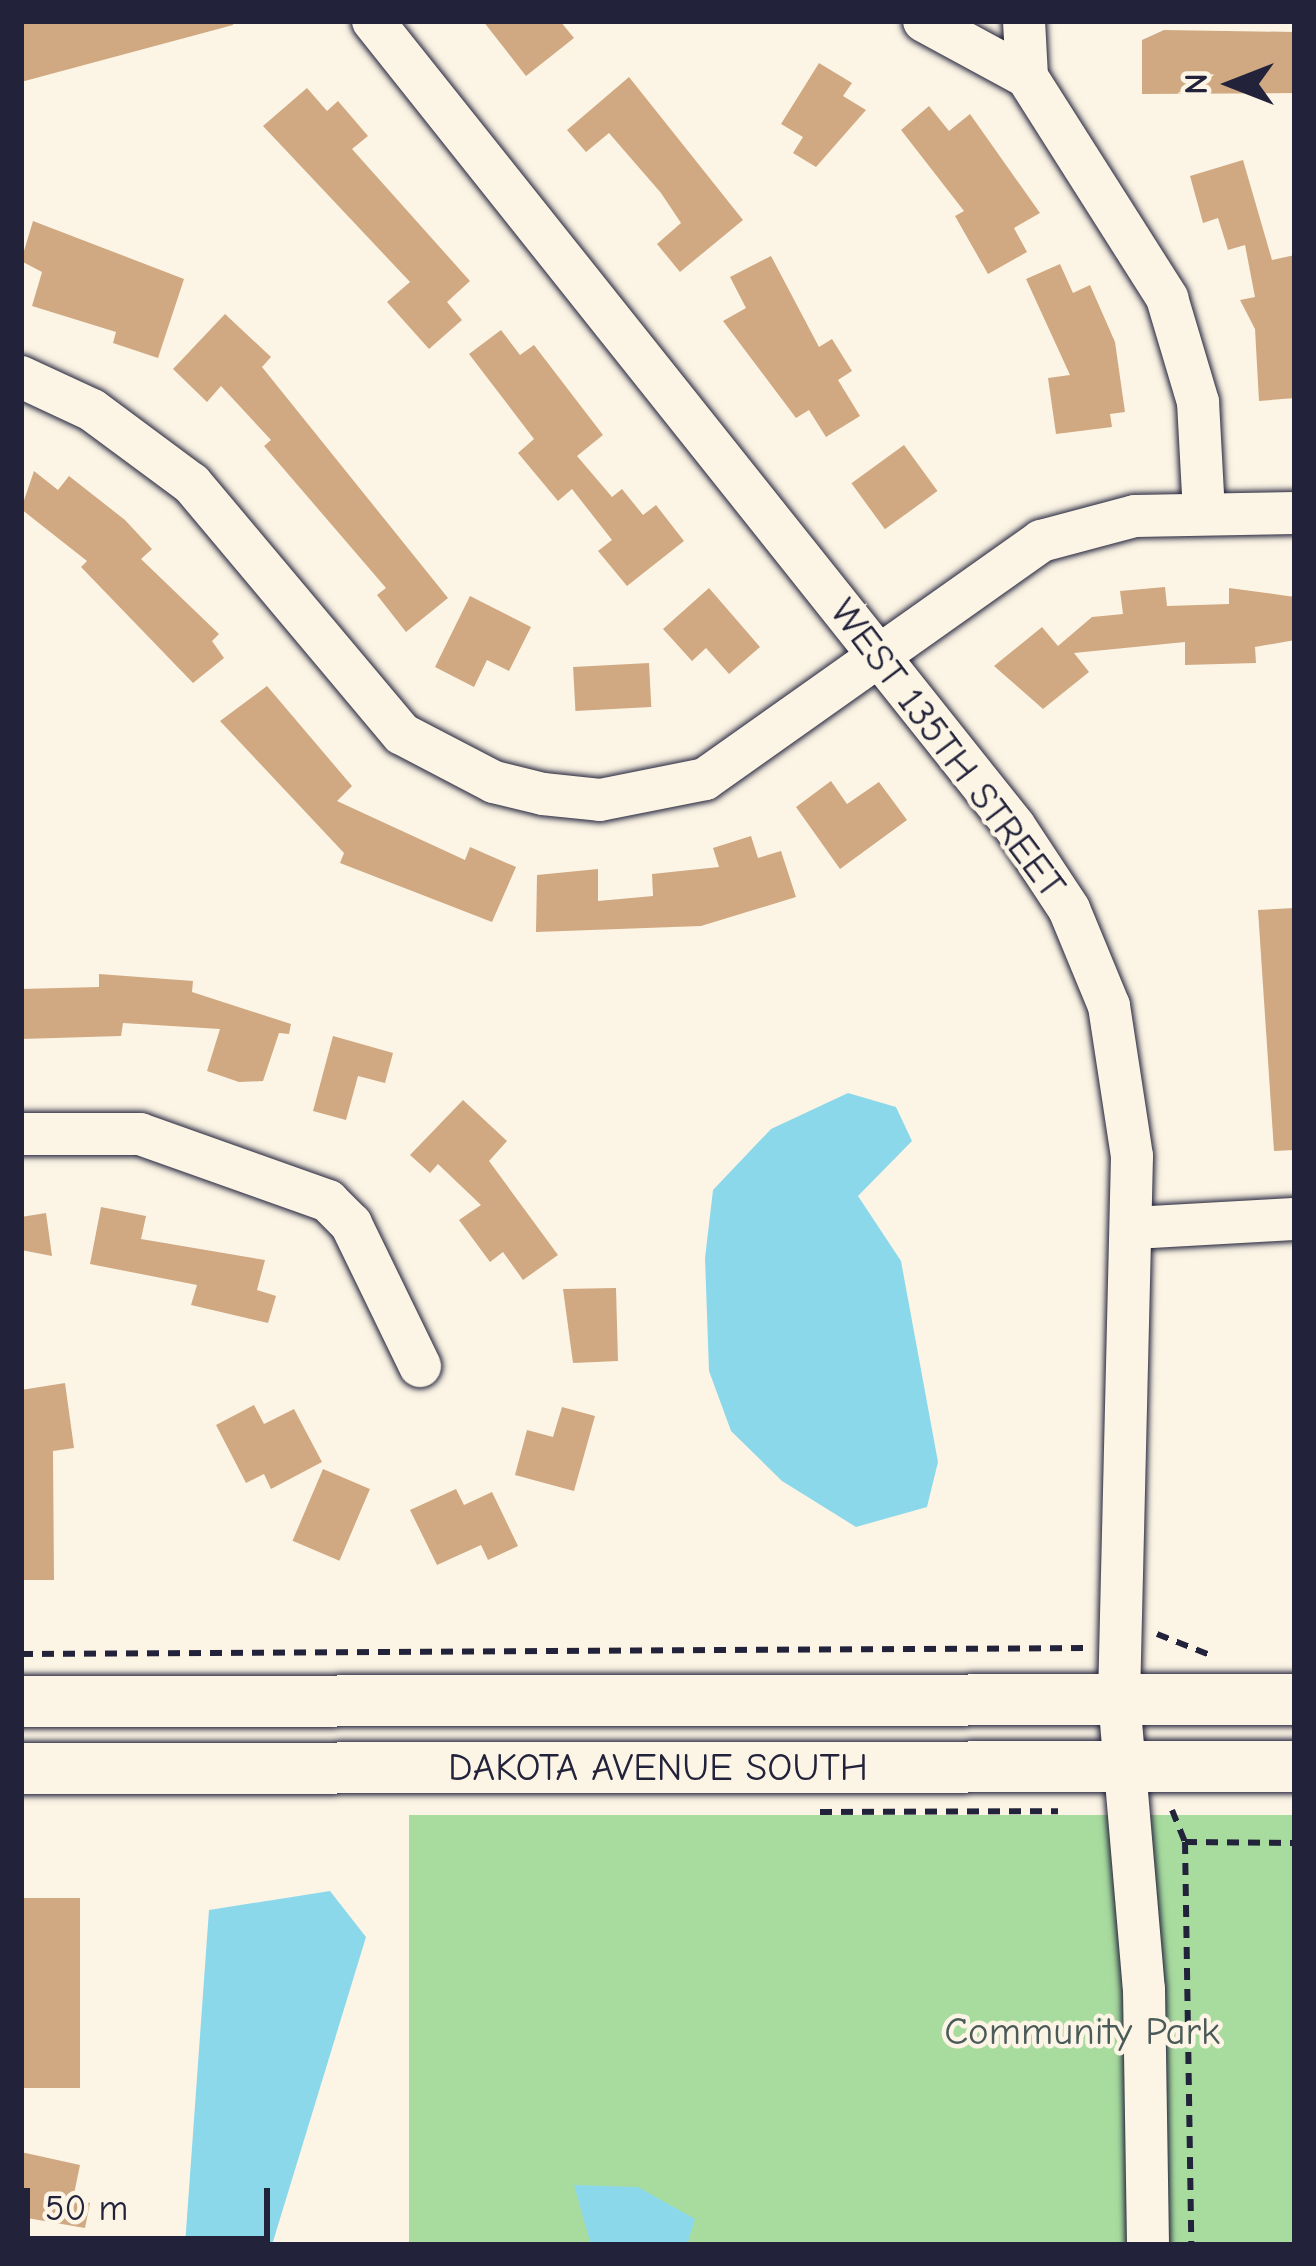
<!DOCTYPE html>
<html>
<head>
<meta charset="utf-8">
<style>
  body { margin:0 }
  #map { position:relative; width:1316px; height:2266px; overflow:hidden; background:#fcf5e5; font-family:"Comic Neue",sans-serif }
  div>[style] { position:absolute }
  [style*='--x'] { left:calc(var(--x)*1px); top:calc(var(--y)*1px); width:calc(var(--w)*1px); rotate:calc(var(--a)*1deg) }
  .green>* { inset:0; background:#a8dc9f; transform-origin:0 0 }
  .water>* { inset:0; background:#8cd8eb }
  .building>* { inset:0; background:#d0a982; transform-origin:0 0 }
  .path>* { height:6px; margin-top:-3px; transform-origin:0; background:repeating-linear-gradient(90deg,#22223b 0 12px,transparent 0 21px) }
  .roads { filter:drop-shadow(0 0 3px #22223b) drop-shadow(0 0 3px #22223b) }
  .minor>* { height:42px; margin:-21px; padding:0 21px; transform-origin:21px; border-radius:21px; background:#fcf5e5 }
  .major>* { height:51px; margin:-25.5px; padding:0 25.5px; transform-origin:25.5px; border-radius:25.5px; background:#fcf5e5 }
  span { translate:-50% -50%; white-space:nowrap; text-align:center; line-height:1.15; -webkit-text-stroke:9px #fcf5e5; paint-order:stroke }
  .street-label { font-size:39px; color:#22223b }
  .park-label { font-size:39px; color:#4a5a59 }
  .frame { position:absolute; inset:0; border:24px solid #22223b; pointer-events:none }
  .north { position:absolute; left:1172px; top:24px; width:120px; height:120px; -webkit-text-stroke:9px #fcf5e5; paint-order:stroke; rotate:270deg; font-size:33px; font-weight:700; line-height:48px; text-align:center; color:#22223b }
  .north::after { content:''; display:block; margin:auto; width:42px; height:54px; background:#22223b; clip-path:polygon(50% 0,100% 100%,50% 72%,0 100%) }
  .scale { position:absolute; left:24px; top:2188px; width:246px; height:54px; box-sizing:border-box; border:6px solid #22223b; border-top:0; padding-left:15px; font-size:36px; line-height:42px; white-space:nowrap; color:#22223b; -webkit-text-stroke:9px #fcf5e5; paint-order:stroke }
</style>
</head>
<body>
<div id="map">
  <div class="green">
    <div style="left:1295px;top:1815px;width:430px;height:886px;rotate:90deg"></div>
  </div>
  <div class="water">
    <div style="clip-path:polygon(848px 1093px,896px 1107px,912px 1141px,858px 1196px,901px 1261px,938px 1462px,927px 1507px,856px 1527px,782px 1481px,731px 1431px,709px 1371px,705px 1258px,713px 1190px,771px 1129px)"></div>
    <div style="clip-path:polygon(330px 1891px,366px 1937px,272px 2245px,185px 2245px,209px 1910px)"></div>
    <div style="clip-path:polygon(574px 2185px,638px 2187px,695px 2219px,687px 2245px,591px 2245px)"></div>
  </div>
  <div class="building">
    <div style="clip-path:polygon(21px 21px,233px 21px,233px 25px,21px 82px)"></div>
    <div style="clip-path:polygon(483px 21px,560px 21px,574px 38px,526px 76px)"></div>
    <div style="clip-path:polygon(1164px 30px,1295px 32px,1295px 93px,1142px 94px,1142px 40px)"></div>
    <div style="clip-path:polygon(819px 63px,852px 83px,843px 96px,866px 110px,816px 167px,793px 153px,803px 137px,781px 124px)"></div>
    <div style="clip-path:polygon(629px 77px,743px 220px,680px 272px,657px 244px,681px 223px,661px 193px,609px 133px,586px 152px,567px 130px)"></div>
    <div style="clip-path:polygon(307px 88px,327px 111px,338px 101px,368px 136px,352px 149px,470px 281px,447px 302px,462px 320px,429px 349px,387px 302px,410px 282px,263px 126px)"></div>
    <div style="clip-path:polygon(929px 106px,949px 131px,970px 114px,1040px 213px,1014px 228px,1027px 252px,988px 274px,955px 216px,964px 211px,901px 130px)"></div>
    <div style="clip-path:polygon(1243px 160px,1272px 260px,1295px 255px,1295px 398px,1259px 401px,1255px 329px,1240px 300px,1255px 297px,1245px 245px,1228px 250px,1218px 218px,1203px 223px,1190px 176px)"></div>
    <div style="clip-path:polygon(33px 221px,184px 279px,158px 358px,113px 343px,116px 332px,32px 306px,42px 272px,21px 261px)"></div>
    <div style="clip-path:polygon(771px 256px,819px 347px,832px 339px,852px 371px,838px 380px,860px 416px,826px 437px,809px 410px,796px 418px,723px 321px,746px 308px,730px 277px)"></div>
    <div style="clip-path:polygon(1060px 264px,1073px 293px,1090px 285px,1115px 342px,1125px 412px,1110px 414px,1112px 427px,1056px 434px,1048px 378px,1070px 375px,1026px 279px)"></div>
    <div style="clip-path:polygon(225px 314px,271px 357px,262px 367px,448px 598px,406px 632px,377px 595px,386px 588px,264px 446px,271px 440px,221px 386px,207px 402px,173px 369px)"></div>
    <div style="clip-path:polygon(501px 330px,520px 355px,534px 345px,603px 435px,577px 456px,612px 497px,622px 489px,643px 515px,656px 505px,684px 541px,627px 586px,598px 551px,612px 540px,572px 489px,558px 501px,518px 453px,534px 439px,469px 354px)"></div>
    <div style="left:904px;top:445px;width:57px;height:65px;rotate:54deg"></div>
    <div style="clip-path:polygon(34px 471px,58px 490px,69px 476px,125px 520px,152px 549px,141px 559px,219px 634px,212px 641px,224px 658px,193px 683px,81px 567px,87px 561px,21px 509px)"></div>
    <div style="clip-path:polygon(1165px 587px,1167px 606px,1229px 604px,1229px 588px,1295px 597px,1295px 640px,1255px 647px,1256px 663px,1185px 665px,1185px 642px,1074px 653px,1089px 672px,1043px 709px,994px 666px,1042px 627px,1058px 646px,1092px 617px,1123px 614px,1120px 591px)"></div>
    <div style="clip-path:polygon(709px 588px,760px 647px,729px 674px,706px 648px,692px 661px,663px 629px)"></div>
    <div style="clip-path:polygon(470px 596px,531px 627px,509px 671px,487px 660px,474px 687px,435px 667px)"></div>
    <div style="left:649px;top:663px;width:44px;height:76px;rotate:87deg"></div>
    <div style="clip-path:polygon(267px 686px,352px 786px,337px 801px,465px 860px,470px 847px,516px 867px,492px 922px,340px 863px,344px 853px,220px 721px)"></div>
    <div style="clip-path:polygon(831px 781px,847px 804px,879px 782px,907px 820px,840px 869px,796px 807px)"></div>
    <div style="clip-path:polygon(751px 836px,758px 858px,781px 851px,796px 897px,701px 926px,536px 932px,537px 875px,598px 869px,598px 901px,653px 896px,652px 874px,719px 867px,713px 848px)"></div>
    <div style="clip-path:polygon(1295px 908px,1295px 1150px,1274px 1151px,1258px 910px)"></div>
    <div style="clip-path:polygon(99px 974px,193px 981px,192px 992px,291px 1024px,289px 1034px,279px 1033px,263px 1081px,239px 1082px,207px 1071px,220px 1029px,123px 1023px,121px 1036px,21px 1039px,21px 989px,99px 987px)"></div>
    <div style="clip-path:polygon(333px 1036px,393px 1053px,385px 1083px,358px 1076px,346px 1120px,313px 1111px)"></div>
    <div style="clip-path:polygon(463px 1100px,507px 1141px,489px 1161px,558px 1255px,523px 1280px,503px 1252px,490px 1262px,459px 1220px,481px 1205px,438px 1164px,430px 1173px,410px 1155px)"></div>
    <div style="clip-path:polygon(101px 1207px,146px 1216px,141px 1239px,265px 1260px,257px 1290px,276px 1296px,268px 1323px,191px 1305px,197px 1285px,90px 1264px)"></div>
    <div style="clip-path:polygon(46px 1213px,52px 1256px,21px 1250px,21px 1217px)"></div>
    <div style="clip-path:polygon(616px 1288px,618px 1361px,573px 1363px,563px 1289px)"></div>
    <div style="clip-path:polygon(65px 1383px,74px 1448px,53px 1451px,54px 1580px,21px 1580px,21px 1390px)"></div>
    <div style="clip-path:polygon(254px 1405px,264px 1424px,294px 1409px,322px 1462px,271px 1489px,264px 1474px,246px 1483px,216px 1425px)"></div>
    <div style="clip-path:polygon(562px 1407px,595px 1416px,574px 1491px,515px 1475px,527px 1430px,553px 1437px)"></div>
    <div style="left:323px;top:1469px;width:51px;height:78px;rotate:23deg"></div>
    <div style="clip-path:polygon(456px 1489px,464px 1505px,492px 1492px,518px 1546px,488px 1560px,481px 1545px,437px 1565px,410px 1510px)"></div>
    <div style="left:21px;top:1898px;width:59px;height:190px"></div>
    <div style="clip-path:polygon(21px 2152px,80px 2165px,73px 2199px,90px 2203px,85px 2228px,21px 2217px)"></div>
  </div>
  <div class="path">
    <div style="--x:1157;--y:1634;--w:57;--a:21.6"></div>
    <div style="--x:21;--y:1654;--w:1064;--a:-0.32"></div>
    <div style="--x:1172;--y:1810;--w:35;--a:68"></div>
    <div style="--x:1185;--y:1842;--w:403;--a:89.1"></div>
    <div style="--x:820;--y:1812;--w:238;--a:-0.2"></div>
    <div style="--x:1185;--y:1842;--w:110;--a:0.5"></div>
  </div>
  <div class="roads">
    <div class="minor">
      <div style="--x:373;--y:21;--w:1030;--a:51.46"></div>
      <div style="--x:1015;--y:827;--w:98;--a:56.6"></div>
      <div style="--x:1069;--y:909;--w:105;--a:67.6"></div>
      <div style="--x:1109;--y:1006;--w:152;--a:81.3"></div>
      <div style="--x:1132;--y:1156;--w:543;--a:91.37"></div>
      <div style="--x:1119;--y:1699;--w:291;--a:85.1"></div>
      <div style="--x:1144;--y:1989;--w:256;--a:89.1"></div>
      <div style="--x:924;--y:21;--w:117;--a:28.5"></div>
      <div style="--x:1024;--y:21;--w:56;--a:86.9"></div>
      <div style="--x:1027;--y:77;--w:262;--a:57.6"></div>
      <div style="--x:1167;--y:298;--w:109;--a:73.4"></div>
      <div style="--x:1198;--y:402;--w:110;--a:86.9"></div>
      <div style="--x:21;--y:377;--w:78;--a:24.9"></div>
      <div style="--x:92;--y:410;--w:124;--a:36.5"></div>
      <div style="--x:192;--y:484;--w:326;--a:50"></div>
      <div style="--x:402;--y:734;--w:104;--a:27.6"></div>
      <div style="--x:494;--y:782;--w:50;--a:13.8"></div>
      <div style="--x:543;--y:794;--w:57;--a:6"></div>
      <div style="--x:600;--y:800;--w:107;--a:-11.3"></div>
      <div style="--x:705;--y:779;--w:412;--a:-35.3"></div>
      <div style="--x:1041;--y:541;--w:97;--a:-14.9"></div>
      <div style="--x:1135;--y:516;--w:160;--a:-1.1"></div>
      <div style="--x:21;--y:1134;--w:119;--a:0"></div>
      <div style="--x:140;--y:1134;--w:200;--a:19.6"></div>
      <div style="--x:328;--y:1201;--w:33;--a:45"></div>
      <div style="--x:351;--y:1224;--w:158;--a:64.1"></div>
      <div style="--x:1132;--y:1228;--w:163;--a:-3.2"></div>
    </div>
    <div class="major">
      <div style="--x:21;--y:1701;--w:1274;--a:-0.09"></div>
      <div style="--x:21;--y:1768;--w:1274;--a:-0.09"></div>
    </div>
  </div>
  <div class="street-label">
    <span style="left:947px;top:749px;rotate:53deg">WEST 135TH STREET</span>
    <span style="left:658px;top:1768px">DAKOTA AVENUE SOUTH</span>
  </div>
  <div class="park-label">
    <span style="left:1082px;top:2032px">Community Park</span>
  </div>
  <div class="frame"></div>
  <div class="north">N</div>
  <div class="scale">50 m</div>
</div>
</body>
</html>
